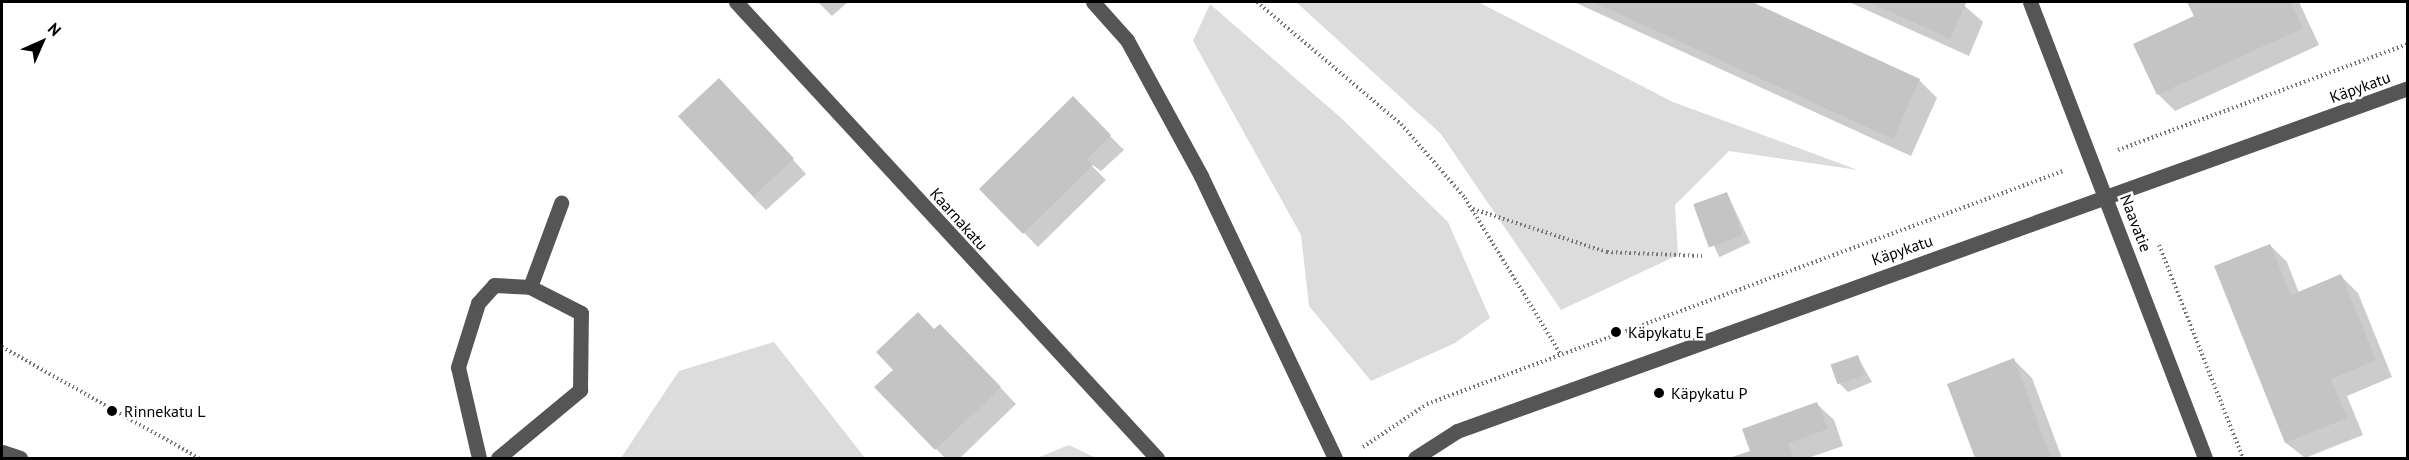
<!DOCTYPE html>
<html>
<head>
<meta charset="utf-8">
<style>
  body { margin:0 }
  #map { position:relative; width:2409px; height:460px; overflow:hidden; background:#fff; font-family:"PT Sans",sans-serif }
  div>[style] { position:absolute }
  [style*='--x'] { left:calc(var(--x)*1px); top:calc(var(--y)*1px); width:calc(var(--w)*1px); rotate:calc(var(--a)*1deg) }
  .green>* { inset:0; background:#dcdcdc }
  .shadow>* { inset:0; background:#0003; transform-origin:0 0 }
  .building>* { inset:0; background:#c4c4c4; transform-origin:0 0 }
  .path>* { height:4px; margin-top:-2px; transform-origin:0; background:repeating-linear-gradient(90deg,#777 0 1.5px,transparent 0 4.5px) }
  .minor>* { height:15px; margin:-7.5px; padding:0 7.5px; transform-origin:7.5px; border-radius:7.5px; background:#555 }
  .dots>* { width:16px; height:16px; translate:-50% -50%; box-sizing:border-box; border:3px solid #fff; border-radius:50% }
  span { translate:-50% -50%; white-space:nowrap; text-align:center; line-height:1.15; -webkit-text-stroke:5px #fff; paint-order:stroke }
  .street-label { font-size:16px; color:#000 }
  .poi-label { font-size:16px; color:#000 }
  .left { translate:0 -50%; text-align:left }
  .frame { position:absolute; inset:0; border:3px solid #000; pointer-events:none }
  .north { position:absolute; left:12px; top:12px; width:60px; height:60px; -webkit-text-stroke:4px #fff; paint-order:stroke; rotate:45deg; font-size:16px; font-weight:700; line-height:24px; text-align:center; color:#000 }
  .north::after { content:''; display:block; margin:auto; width:21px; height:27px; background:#000; clip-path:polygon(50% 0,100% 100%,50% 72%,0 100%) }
</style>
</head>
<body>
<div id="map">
  <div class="green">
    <div style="clip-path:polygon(1296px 2px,1478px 2px,1673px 102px,1858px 170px,1729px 151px,1675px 205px,1678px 255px,1561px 310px,1441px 134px)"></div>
    <div style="clip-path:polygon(1210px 4px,1340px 117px,1448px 222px,1490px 318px,1455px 343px,1371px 381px,1309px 306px,1301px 235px,1193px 41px)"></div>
    <div style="clip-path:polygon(774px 342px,865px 458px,621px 458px,679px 371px)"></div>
    <div style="clip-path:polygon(1069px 445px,1096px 458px,1037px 458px)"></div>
  </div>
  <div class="shadow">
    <div style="clip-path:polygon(818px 2px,848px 2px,832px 16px)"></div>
    <div style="clip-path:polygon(1574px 2px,1748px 2px,1919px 80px,1937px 98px,1911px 156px)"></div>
    <div style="clip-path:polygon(1849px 2px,1960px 2px,1983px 22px,1969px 56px)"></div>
    <div style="clip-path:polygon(2188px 2px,2299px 2px,2319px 45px,2175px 111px,2158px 94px,2195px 17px)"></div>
    <div style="clip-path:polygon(733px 94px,806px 174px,766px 210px,753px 197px)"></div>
    <div style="clip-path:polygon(1073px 99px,1124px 150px,1101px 171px,1087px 161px,1106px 180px,1038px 247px,981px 189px)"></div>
    <div style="left:1727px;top:193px;width:55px;height:34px;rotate:65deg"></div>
    <div style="clip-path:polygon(2270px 245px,2287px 262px,2299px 293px,2341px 276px,2358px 293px,2392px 377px,2347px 396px,2363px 435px,2305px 458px,2286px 443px,2215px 267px)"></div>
    <div style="clip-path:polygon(957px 342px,1016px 404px,960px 458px,945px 458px,876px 388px)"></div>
    <div style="clip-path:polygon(1857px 356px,1872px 382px,1848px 392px,1840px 384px)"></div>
    <div style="clip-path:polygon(2014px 360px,2032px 378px,2062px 458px,1976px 458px,1949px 385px)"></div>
    <div style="clip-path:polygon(1817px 404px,1834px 420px,1843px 446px,1808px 458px,1732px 458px,1752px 452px)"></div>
  </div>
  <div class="building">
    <div style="clip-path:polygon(1593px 2px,1752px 2px,1920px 79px,1893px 139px)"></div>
    <div style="clip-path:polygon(1869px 2px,1964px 2px,1966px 3px,1950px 39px)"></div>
    <div style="clip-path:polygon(2187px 2px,2291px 2px,2303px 28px,2157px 95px,2133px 44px,2194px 16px)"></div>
    <div style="left:719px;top:78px;width:110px;height:56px;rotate:47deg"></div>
    <div style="clip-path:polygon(1073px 96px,1111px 135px,1087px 159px,1093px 165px,1023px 234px,979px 189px)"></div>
    <div style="left:1727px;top:192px;width:46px;height:36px;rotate:70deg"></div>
    <div style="clip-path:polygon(2270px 244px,2291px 295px,2341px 274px,2376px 360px,2331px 379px,2347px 418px,2285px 443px,2214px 266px)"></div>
    <div style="clip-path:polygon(918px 312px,934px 329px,940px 324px,1001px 387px,935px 450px,874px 387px,893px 370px,876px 352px)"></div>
    <div style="left:1858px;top:355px;width:21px;height:29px;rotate:71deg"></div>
    <div style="clip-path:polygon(2014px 358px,2051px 458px,1975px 458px,1947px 384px)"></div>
    <div style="clip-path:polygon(1817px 402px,1828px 429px,1788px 443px,1794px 458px,1729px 458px,1750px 451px,1742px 429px)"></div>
  </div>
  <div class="path">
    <div style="--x:1257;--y:2;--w:189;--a:40.3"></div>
    <div style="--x:1401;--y:124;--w:98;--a:49.1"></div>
    <div style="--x:1465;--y:198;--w:182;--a:58.5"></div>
    <div style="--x:2118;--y:150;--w:309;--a:-20.1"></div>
    <div style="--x:1473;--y:209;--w:141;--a:17.8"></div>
    <div style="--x:1607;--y:252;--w:95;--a:2.4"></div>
    <div style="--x:2159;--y:245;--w:229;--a:68.5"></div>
    <div style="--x:2;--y:347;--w:226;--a:29.4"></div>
    <div style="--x:1363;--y:447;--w:77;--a:-33.9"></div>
    <div style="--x:1427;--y:404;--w:677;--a:-20.12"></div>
  </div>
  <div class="minor">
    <div style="--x:736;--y:2;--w:621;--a:47.29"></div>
    <div style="--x:1093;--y:2;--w:51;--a:48.2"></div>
    <div style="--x:1127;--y:40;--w:155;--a:61.4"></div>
    <div style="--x:1201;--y:176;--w:312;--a:64.6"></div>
    <div style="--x:2030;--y:2;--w:488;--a:69"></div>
    <div style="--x:2;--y:452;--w:19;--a:18"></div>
    <div style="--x:479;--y:458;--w:93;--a:-103"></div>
    <div style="--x:458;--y:367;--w:67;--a:-72.6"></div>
    <div style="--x:478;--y:303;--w:24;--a:-48"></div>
    <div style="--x:494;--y:285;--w:36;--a:3"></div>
    <div style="--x:530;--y:287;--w:90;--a:-69.7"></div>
    <div style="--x:498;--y:458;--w:107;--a:-39.7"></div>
    <div style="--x:580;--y:390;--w:77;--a:-89.3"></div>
    <div style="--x:581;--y:313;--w:57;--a:-153"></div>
    <div style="--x:1415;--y:458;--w:50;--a:-32.7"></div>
    <div style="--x:1457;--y:431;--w:1011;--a:-19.83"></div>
  </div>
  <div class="dots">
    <div style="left:1616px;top:332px;background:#000"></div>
    <div style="left:1659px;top:393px;background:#000"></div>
    <div style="left:112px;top:411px;background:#000"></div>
  </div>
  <div class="street-label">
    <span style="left:2360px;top:87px;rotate:-20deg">Käpykatu</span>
    <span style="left:959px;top:219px;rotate:48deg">Kaarnakatu</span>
    <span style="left:2136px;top:223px;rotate:69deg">Naavatie</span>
    <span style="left:1902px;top:250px;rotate:-19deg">Käpykatu</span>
  </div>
  <div class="poi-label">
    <span class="left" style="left:1628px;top:332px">Käpykatu E</span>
    <span class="left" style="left:1671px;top:393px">Käpykatu P</span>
    <span class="left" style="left:124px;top:411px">Rinnekatu L</span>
  </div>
  <div class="frame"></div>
  <div class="north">N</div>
</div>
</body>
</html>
